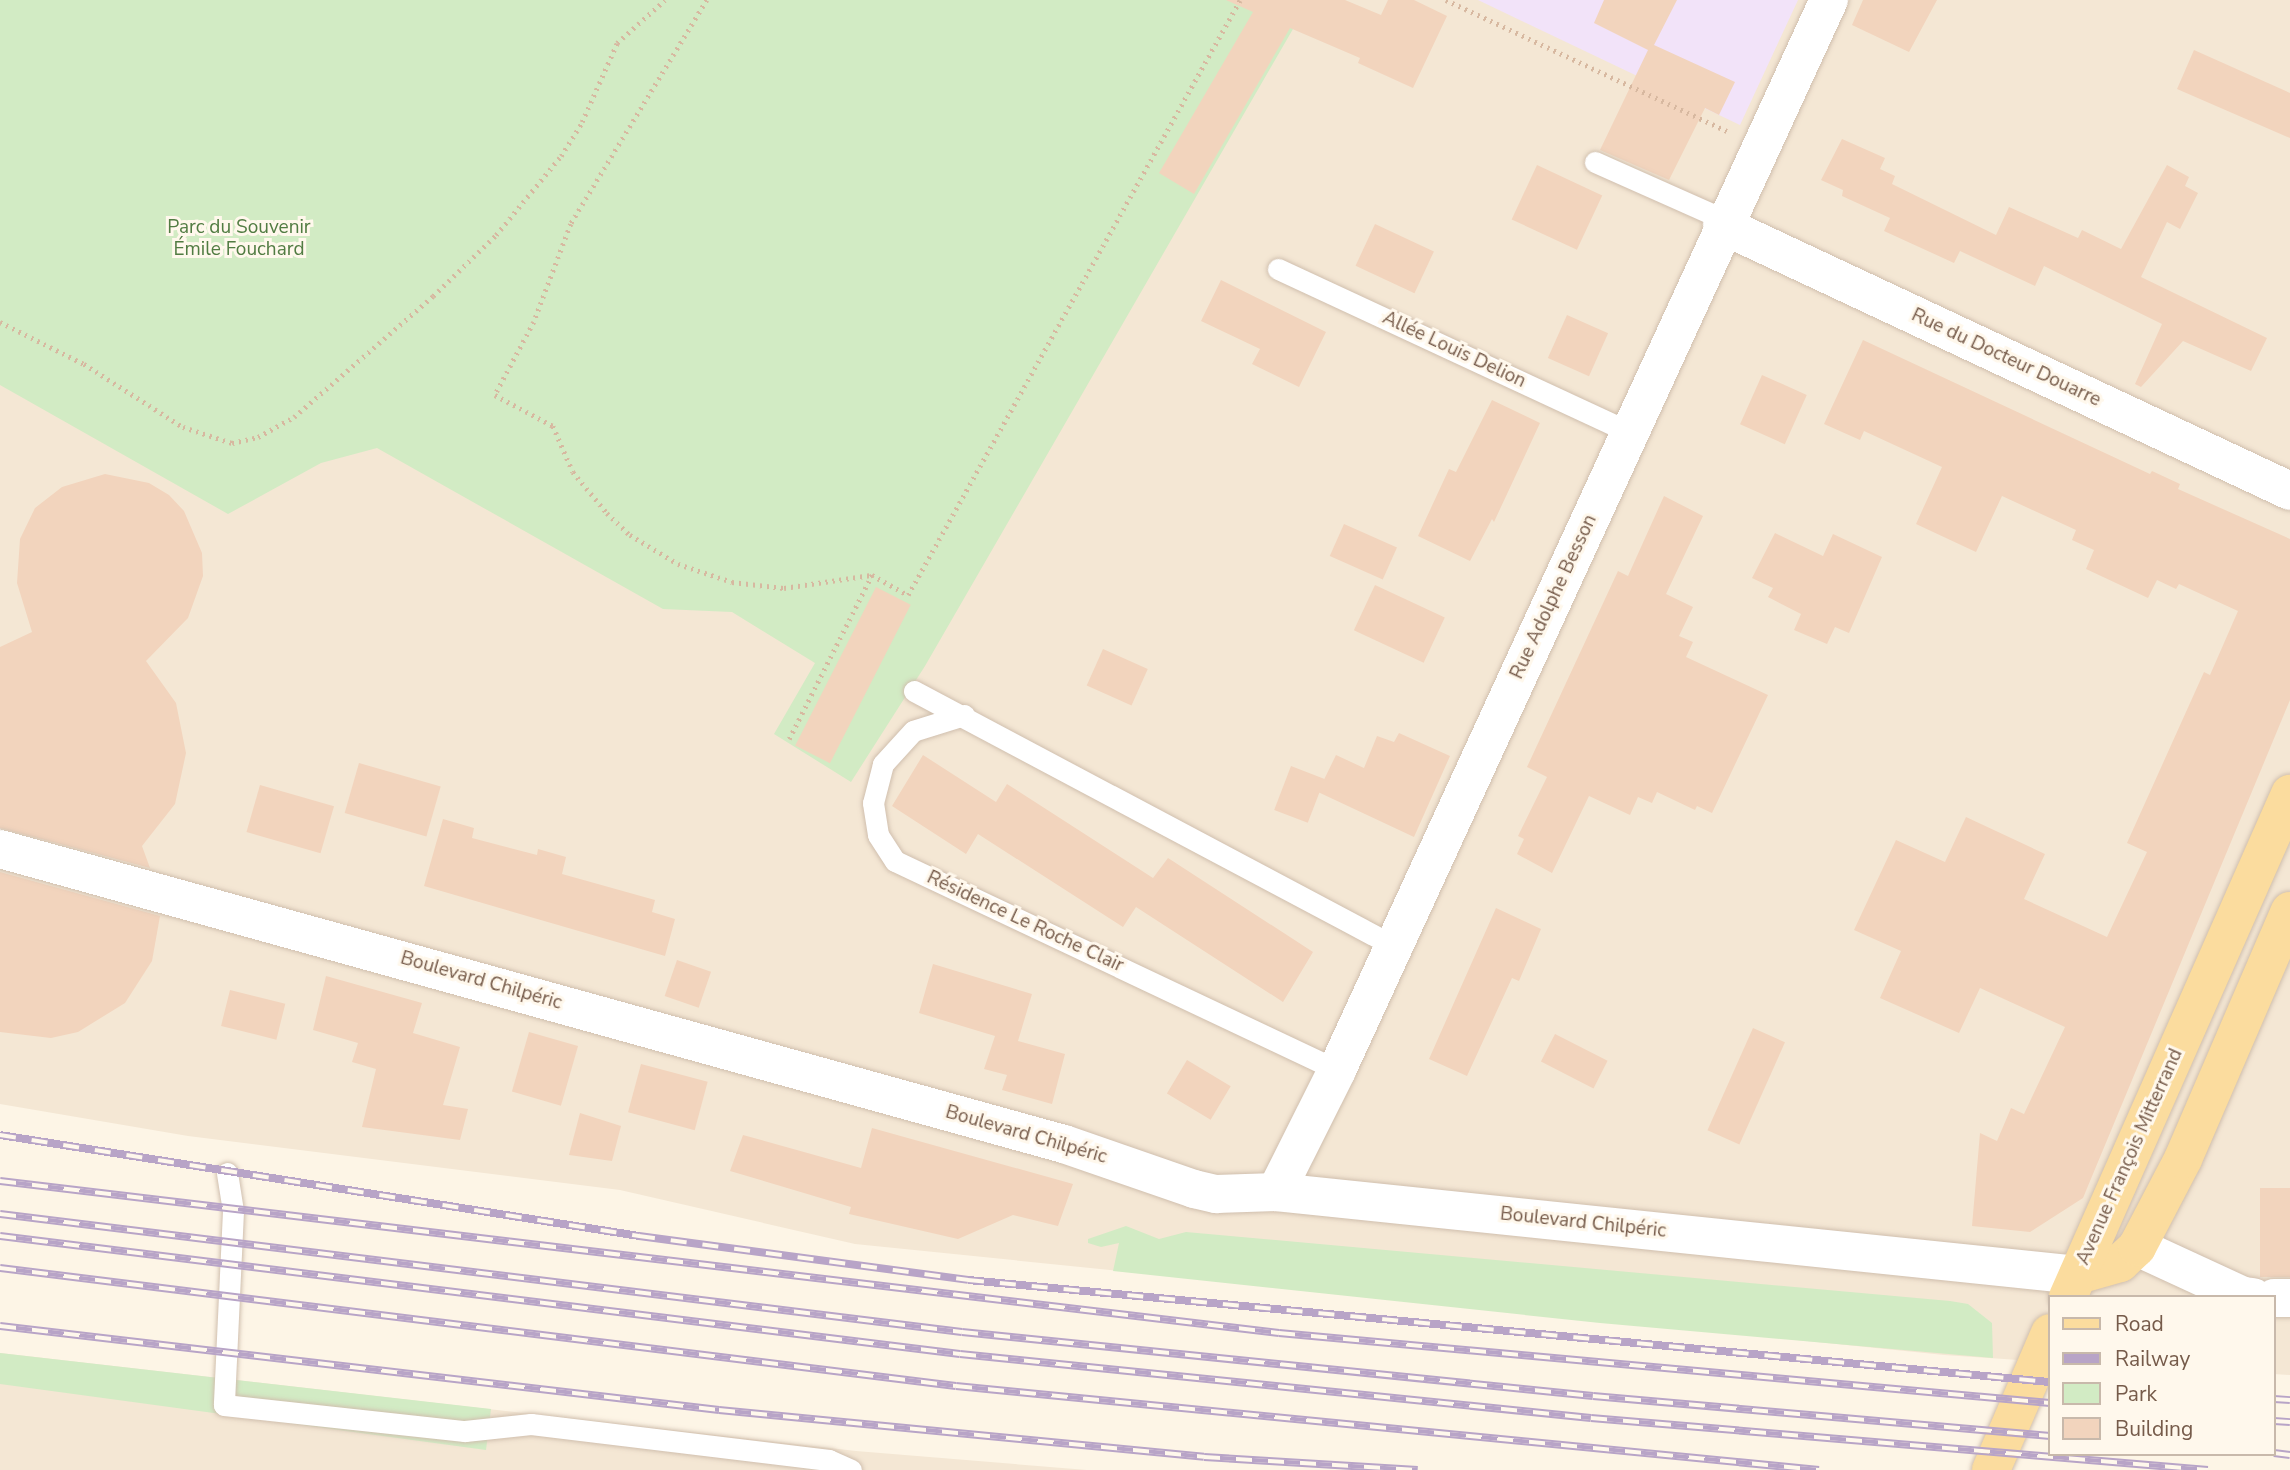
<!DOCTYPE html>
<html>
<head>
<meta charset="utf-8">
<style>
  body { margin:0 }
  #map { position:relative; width:2290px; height:1470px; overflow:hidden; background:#fdf5e6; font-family:"Nunito Sans",sans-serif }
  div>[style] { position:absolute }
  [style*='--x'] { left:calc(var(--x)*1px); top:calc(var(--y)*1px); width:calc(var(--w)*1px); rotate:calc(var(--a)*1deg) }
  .residential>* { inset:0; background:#f4e7d4 }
  .education>* { inset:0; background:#f2e3f9 }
  .green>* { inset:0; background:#d2ebc4 }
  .building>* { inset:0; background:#f2d4bd; transform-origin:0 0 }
  .path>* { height:4.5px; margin-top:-2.25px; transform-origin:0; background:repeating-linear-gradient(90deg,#d7b8a0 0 2px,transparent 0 7px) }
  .roads { filter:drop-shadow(0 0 2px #d0bfae) drop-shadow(0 0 2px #d0bfae) }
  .service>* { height:21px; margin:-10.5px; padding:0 10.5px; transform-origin:10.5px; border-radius:10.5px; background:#fff }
  .minor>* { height:38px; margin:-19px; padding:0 19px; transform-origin:19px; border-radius:19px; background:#fff }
  .tertiary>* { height:38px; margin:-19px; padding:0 19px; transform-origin:19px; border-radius:19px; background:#fff }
  .primary>* { height:38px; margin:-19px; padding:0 19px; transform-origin:19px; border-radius:19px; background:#fbdc9e }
  .rail>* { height:8px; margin-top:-4px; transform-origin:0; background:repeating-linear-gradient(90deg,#fff8ec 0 16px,#b8a4c7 0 32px); box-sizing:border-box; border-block:2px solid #b8a4c7 }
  span { translate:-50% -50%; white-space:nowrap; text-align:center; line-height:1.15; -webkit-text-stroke:6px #fff8ec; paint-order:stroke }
  .park-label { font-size:19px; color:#517c42 }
  .street-label { font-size:19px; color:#765b4a }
  .legend { position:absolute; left:2048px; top:1295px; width:228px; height:161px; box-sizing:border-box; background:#fff8ec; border:2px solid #c8b9ab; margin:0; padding:9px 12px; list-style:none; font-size:21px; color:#765b4a }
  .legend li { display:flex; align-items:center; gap:14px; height:35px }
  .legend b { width:35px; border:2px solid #c8b9ab }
</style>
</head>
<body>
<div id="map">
  <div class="residential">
    <div style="clip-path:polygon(0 0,2290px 0,2290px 1375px,2274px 1374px,2274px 1297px,2050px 1297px,2050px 1362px,1944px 1355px,855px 1244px,620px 1190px,188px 1136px,0 1104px)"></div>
    <div style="clip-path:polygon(0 1353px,856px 1451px,1087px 1470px,0 1470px)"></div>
  </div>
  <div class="education">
    <div style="clip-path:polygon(1478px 0,1798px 0,1740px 125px)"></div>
  </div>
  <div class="green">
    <div style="clip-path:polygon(0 0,1283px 0,1293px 29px,925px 666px,851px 782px,774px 734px,815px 663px,732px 612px,663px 609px,377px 448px,321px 463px,228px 514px,0 385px)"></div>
    <div style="clip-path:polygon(1126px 1226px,1159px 1239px,1186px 1232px,1950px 1301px,1968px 1304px,1992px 1323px,1993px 1358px,1600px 1323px,1113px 1271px,1119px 1243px,1101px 1247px,1088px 1243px,1088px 1239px)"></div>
    <div style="clip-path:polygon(0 1353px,491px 1409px,486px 1450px,0 1384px)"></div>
  </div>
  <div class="building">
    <div style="clip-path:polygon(1226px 0,1345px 0,1381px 15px,1388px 0,1414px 0,1447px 16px,1413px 88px,1358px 63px,1360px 58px,1290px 28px,1194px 194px,1159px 173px,1253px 12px)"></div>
    <div style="clip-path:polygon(1604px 0,1677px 0,1654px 45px,1735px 82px,1719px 115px,1705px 108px,1669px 180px,1600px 150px,1648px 50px,1594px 23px)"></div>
    <div style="clip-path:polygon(1863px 0,1937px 0,1909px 52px,1852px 25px)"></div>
    <div style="clip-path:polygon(2194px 50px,2290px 93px,2290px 138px,2177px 89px)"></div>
    <div style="clip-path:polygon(1842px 139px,1885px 158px,1880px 169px,1895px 176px,1892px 184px,1996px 235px,2009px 207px,2078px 238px,2082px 230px,2121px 249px,2167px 165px,2189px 177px,2185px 186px,2198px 193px,2180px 229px,2167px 222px,2141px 277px,2267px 338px,2251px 371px,2183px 341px,2141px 387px,2135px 384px,2162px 324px,2044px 266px,2035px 286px,1960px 251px,1954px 263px,1884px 231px,1890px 218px,1842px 196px,1843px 190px,1821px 180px)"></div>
    <div style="left:1537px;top:165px;width:72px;height:60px;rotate:25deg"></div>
    <div style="left:1375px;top:224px;width:65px;height:46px;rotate:25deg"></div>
    <div style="clip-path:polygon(1221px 280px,1326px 332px,1299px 387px,1252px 364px,1260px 349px,1201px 321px)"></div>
    <div style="left:1567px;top:315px;width:45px;height:47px;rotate:24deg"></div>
    <div style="clip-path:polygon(1863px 340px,2150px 474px,2152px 471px,2180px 484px,2178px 489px,2290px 539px,2290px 700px,2083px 1198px,2030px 1232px,1972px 1226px,1980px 1133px,1997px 1141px,2011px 1108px,2024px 1114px,2065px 1027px,1980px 988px,1959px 1033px,1880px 998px,1901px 951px,1854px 930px,1896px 840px,1945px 862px,1966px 817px,2045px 854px,2024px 899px,2107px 937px,2147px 852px,2127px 843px,2204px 672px,2210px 675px,2238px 611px,2179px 584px,2176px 589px,2157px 580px,2148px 598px,2086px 569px,2094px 550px,2072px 540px,2076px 530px,2002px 496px,1976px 552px,1916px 524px,1942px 467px,1864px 431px,1860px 440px,1824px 424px)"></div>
    <div style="left:1762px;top:375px;width:49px;height:54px;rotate:24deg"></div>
    <div style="clip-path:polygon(1492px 400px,1540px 423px,1494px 522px,1492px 519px,1470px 561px,1418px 536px,1449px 469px,1456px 472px)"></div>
    <div style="clip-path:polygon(105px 474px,149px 483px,169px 495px,184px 511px,202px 553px,203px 576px,188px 618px,146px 661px,176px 703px,186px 753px,175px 804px,142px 846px,150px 868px,0 828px,0 647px,32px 632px,17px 583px,20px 539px,35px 508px,62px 487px)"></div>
    <div style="clip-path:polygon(1664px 496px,1703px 516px,1666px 594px,1693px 607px,1679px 636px,1693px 642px,1686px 657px,1768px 695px,1712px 813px,1697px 806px,1695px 810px,1657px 792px,1652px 803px,1638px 797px,1630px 815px,1589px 796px,1552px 873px,1517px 854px,1524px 839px,1518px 836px,1547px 777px,1527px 767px,1618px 571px,1628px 576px)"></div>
    <div style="left:1344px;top:524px;width:58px;height:35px;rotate:24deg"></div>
    <div style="clip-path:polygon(1775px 533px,1823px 556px,1833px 534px,1882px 557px,1849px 633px,1835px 627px,1827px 644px,1794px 630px,1801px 614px,1768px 597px,1773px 588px,1752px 578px)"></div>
    <div style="left:1375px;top:585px;width:77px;height:50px;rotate:25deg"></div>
    <div style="left:876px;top:587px;width:39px;height:178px;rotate:27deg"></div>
    <div style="left:1103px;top:649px;width:49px;height:40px;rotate:24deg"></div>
    <div style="clip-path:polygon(1399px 733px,1450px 756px,1414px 837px,1318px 792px,1336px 755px,1364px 768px,1377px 736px,1394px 742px)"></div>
    <div style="clip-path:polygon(923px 755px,996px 802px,1007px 784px,1153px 878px,1168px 858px,1313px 952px,1283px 1002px,1136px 907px,1123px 927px,978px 834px,966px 854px,892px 806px)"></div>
    <div style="left:359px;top:763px;width:85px;height:52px;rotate:16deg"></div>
    <div style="left:1291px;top:766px;width:36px;height:47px;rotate:21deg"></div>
    <div style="left:260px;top:785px;width:77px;height:49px;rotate:16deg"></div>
    <div style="clip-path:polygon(443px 819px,474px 828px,472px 838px,537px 855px,538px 849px,566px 857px,562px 874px,655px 900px,652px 912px,675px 919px,665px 956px,424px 886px)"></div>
    <div style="clip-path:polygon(0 872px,160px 916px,152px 961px,125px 1003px,78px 1032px,51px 1038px,0 1032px)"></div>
    <div style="clip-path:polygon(1496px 908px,1541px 929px,1519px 981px,1512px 978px,1467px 1076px,1429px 1059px)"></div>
    <div style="left:677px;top:960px;width:36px;height:38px;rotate:19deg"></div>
    <div style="clip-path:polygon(933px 964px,1032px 994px,1018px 1041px,1065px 1054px,1052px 1104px,1002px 1090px,1007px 1075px,984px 1069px,995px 1036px,919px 1013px)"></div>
    <div style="clip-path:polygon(326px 976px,422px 1003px,413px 1033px,460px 1047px,443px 1105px,468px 1109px,460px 1140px,362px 1127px,376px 1069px,352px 1062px,358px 1043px,313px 1030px)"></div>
    <div style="left:230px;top:990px;width:57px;height:37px;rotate:14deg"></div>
    <div style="left:1753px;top:1028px;width:35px;height:112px;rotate:24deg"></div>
    <div style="left:529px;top:1032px;width:51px;height:62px;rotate:16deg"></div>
    <div style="left:1555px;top:1034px;width:59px;height:31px;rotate:27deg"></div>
    <div style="left:1187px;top:1060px;width:51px;height:39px;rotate:31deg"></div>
    <div style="left:641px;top:1064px;width:69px;height:50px;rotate:15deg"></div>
    <div style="clip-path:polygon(580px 1113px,621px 1126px,612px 1161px,569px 1155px)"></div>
    <div style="clip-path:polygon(872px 1128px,1073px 1184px,1058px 1226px,1013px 1215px,958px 1239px,849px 1214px,851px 1207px,730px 1171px,743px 1135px,861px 1168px)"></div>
    <div style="left:2260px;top:1188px;width:30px;height:89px"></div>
  </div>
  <div class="path">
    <div style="--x:707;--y:0;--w:262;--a:121.3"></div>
    <div style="--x:571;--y:224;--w:105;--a:110.7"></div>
    <div style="--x:534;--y:322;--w:83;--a:118.1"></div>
    <div style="--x:495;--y:395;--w:66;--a:28.1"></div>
    <div style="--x:553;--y:426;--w:50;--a:66.5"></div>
    <div style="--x:573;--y:472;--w:53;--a:50.3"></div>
    <div style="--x:607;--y:513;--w:32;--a:44"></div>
    <div style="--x:630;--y:535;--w:56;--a:31.1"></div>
    <div style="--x:678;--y:564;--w:57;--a:18.4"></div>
    <div style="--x:732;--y:582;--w:52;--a:6.6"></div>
    <div style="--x:784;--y:588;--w:88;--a:-8.5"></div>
    <div style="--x:1446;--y:0;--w:310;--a:25"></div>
    <div style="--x:0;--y:322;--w:94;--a:26.6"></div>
    <div style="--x:84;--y:364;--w:117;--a:32.5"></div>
    <div style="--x:183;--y:427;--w:52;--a:18.1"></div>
    <div style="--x:232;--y:443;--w:27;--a:-13"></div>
    <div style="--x:258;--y:437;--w:41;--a:-29.1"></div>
    <div style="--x:294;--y:417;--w:184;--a:-41"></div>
    <div style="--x:433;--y:296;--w:88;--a:-44.1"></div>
    <div style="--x:496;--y:235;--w:102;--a:-50.6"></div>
    <div style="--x:561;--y:156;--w:40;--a:-58"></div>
    <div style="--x:582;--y:122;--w:86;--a:-66.1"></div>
    <div style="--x:617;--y:43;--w:64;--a:-41.9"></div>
    <div style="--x:789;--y:739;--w:184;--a:-63.2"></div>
    <div style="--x:872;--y:575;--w:41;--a:29.1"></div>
    <div style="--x:908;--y:595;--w:681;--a:-60.84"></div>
  </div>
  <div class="roads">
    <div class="service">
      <div style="--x:1595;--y:162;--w:142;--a:24"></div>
      <div style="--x:1278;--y:269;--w:387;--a:24.9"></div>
      <div style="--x:914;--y:691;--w:544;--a:27.98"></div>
      <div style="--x:964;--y:715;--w:53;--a:162.6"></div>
      <div style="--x:913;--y:731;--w:45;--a:132.3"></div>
      <div style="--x:883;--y:764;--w:40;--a:104.4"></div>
      <div style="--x:873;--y:803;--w:32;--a:81"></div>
      <div style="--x:878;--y:835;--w:31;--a:57"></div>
      <div style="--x:895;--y:861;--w:489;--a:25.3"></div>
      <div style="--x:227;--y:1173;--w:38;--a:81"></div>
      <div style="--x:233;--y:1211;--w:194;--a:92.7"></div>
      <div style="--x:224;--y:1405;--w:242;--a:6.2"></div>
      <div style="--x:465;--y:1431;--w:66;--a:-6.1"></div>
      <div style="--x:531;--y:1424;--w:300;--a:6.9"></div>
      <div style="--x:829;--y:1460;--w:24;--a:24"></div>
    </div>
    <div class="minor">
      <div style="--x:1722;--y:225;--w:627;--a:25.09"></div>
      <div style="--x:0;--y:849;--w:1104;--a:15.5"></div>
      <div style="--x:1064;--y:1144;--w:138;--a:19.1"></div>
      <div style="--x:1194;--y:1189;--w:23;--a:13"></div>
      <div style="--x:1216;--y:1194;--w:60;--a:-1.9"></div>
      <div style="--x:1276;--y:1192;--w:136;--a:-63.4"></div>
      <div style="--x:1337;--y:1070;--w:1178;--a:-65.31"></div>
      <div style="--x:2137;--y:1247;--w:117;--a:24.8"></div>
      <div style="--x:2243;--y:1296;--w:10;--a:6"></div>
      <div style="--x:2274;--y:1298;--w:16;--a:0"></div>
    </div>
    <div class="tertiary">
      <div style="--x:1276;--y:1192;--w:806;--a:5.91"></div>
    </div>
    <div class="primary">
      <div style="--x:2078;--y:1275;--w:44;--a:-15.9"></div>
      <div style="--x:2120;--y:1263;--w:23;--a:-43"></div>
      <div style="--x:2137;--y:1247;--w:99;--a:-62.4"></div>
      <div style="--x:2183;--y:1159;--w:270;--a:-66.7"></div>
      <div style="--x:2068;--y:1297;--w:550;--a:-66.19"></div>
      <div style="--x:1991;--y:1470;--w:149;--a:-66.7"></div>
    </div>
  </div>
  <div class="rail">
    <div style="--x:0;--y:1135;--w:647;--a:8.98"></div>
    <div style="--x:639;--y:1236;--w:332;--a:7.6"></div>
    <div style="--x:968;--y:1280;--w:1087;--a:5.39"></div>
    <div style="--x:0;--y:1181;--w:1288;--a:6.78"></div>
    <div style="--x:1279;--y:1333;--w:774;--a:5.19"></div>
    <div style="--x:0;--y:1214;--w:969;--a:6.99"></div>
    <div style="--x:962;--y:1332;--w:634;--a:5.79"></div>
    <div style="--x:1593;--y:1396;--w:459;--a:5"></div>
    <div style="--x:0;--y:1236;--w:967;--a:7.01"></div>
    <div style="--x:960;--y:1354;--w:634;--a:5.79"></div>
    <div style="--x:1591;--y:1418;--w:619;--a:4.82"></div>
    <div style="--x:0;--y:1268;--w:963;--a:7.04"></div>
    <div style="--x:956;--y:1386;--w:867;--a:5.56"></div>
    <div style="--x:0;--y:1326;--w:724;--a:6.66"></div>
    <div style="--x:719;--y:1410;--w:487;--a:5.5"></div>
    <div style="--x:1204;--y:1457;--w:214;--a:3.5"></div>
    <div style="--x:2274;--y:1399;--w:16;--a:4"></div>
    <div style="--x:2274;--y:1421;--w:16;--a:4"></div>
    <div style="--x:2274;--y:1453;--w:16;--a:7"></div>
  </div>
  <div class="park-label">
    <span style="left:239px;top:239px">Parc du Souvenir<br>Émile Fouchard</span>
  </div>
  <div class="street-label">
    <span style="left:1454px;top:350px;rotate:25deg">Allée Louis Delion</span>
    <span style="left:2006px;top:358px;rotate:25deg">Rue du Docteur Douarre</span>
    <span style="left:1554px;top:597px;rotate:-65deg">Rue Adolphe Besson</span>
    <span style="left:1025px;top:922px;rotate:25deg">Résidence Le Roche Clair</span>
    <span style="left:481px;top:981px;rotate:16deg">Boulevard Chilpéric</span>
    <span style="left:1026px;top:1135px;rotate:16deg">Boulevard Chilpéric</span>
    <span style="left:2130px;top:1157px;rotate:-66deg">Avenue François Mitterrand</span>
    <span style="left:1583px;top:1223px;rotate:6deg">Boulevard Chilpéric</span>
  </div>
  <ul class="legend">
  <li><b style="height:9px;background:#fbdc9e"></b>Road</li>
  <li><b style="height:9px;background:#b8a4c7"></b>Railway</li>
  <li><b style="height:19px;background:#d2ebc4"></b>Park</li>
  <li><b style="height:19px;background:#f2d4bd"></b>Building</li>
  </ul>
</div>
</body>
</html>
